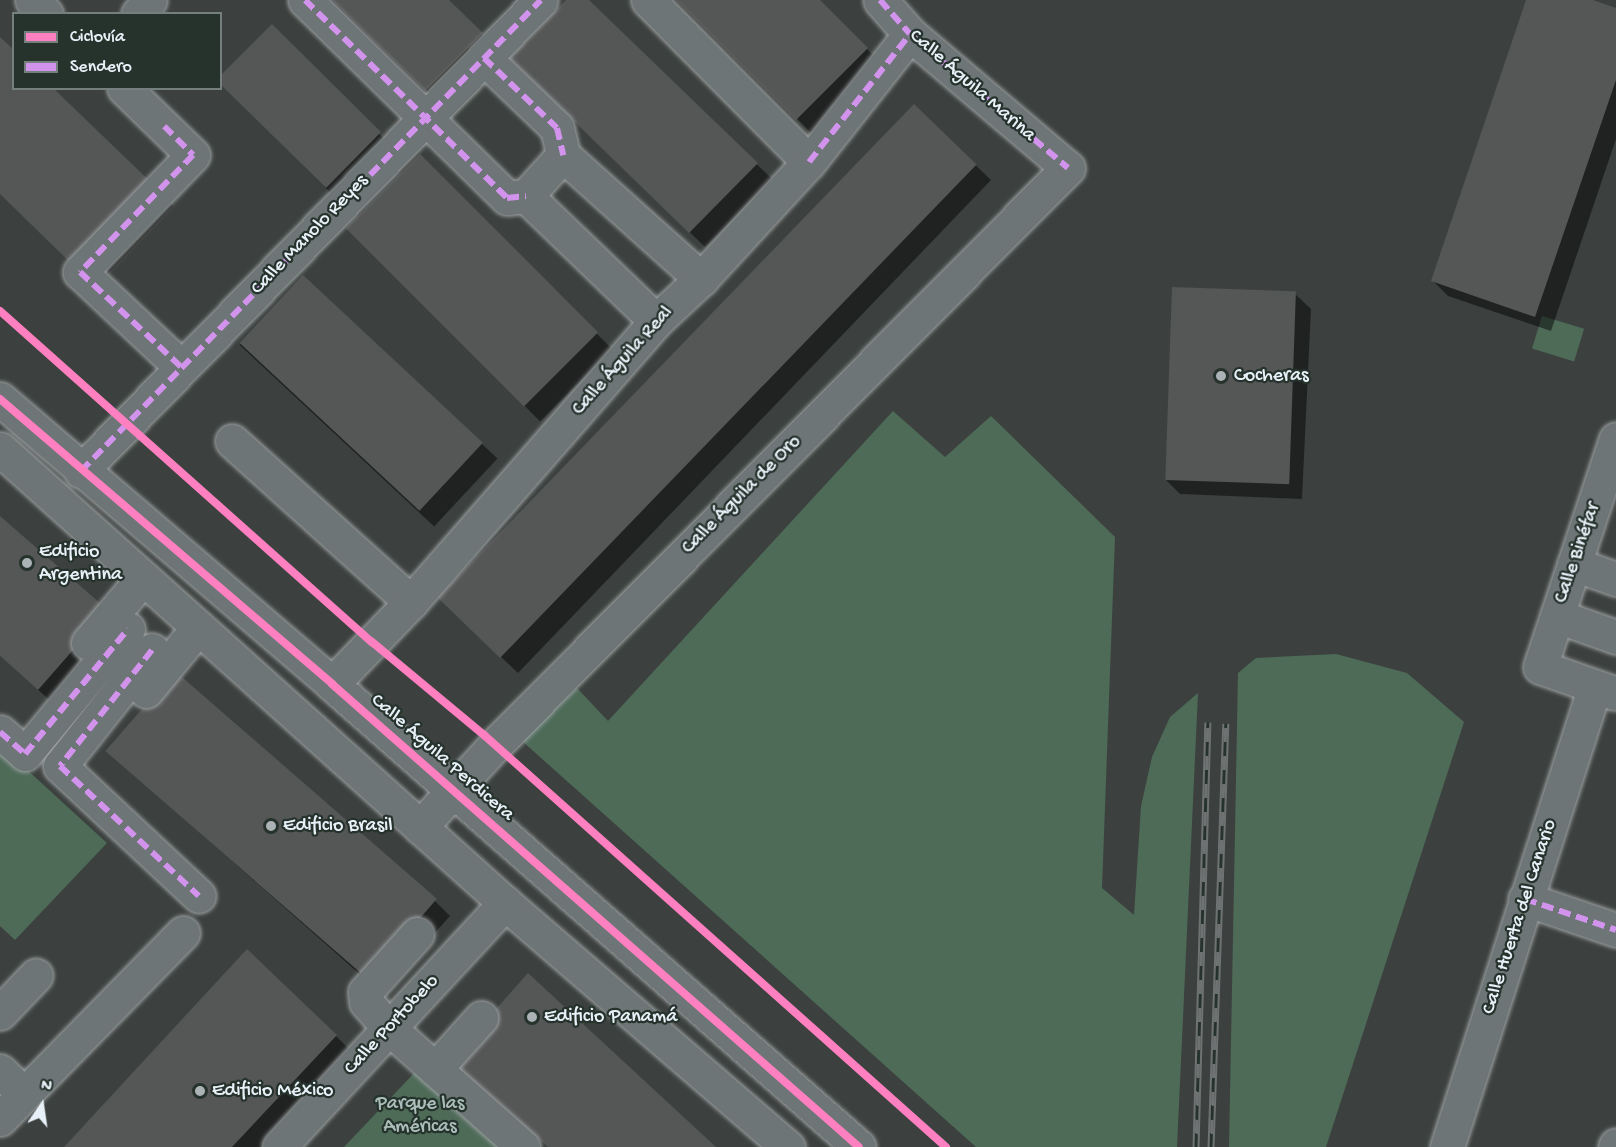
<!DOCTYPE html>
<html>
<head>
<meta charset="utf-8">
<style>
  body { margin:0 }
  #map { position:relative; width:1616px; height:1147px; overflow:hidden; background:#3c413f; font-family:"Gochi Hand",sans-serif }
  div>[style] { position:absolute }
  [style*='--x'] { left:calc(var(--x)*1px); top:calc(var(--y)*1px); width:calc(var(--w)*1px); rotate:calc(var(--a)*1deg) }
  .green>* { inset:0; background:#4e6b58; transform-origin:0 0 }
  .shadow>* { inset:0; background:#0007; transform-origin:0 0 }
  .building>* { inset:0; background:#555656; transform-origin:0 0 }
  .roads { filter:drop-shadow(0 0 2px #9da1a2) drop-shadow(0 0 2px #9da1a2) }
  .minor>* { height:33px; margin:-16.5px; padding:0 16.5px; transform-origin:16.5px; border-radius:16.5px; background:#6e7576 }
  .rail>* { height:7px; margin-top:-3.5px; transform-origin:0; background:repeating-linear-gradient(90deg,#26332d 0 14px,#6f7272 0 28px); box-sizing:border-box; border-block:2px solid #6f7272 }
  .quiet>* { height:6px; margin-top:-3px; transform-origin:0; background:repeating-linear-gradient(90deg,#d193ec 0 12px,transparent 0 18px) }
  .cycleway>* { height:8px; margin:-4px; padding:0 4px; transform-origin:4px; border-radius:4px; background:#ff80c0 }
  .dots>* { width:16px; height:16px; translate:-50% -50%; box-sizing:border-box; border:3px solid #26332d; border-radius:50% }
  span { translate:-50% -50%; white-space:nowrap; text-align:center; line-height:1.15; -webkit-text-stroke:4.5px #26332d; paint-order:stroke }
  .street-label { font-size:20px; color:#e8f1f8 }
  .poi-label { font-size:20px; color:#e8f1f8 }
  .left { translate:0 -50%; text-align:left }
  .park-label { font-size:20px; color:#acbeba }
  .legend { position:absolute; left:12px; top:12px; width:210px; height:78px; box-sizing:border-box; background:#26332d; border:2px solid #747f7e; margin:0; padding:8px 10px; list-style:none; font-size:18px; color:#e8f1f8 }
  .legend li { display:flex; align-items:center; gap:12px; height:30px }
  .legend b { width:30px; border:2px solid #747f7e }
  .north { position:absolute; left:12px; top:1075px; width:60px; height:60px; -webkit-text-stroke:4px #26332d; paint-order:stroke; rotate:13deg; font-size:16px; font-weight:700; line-height:24px; text-align:center; color:#e8f1f8 }
  .north::after { content:''; display:block; margin:auto; width:21px; height:27px; background:#e8f1f8; clip-path:polygon(50% 0,100% 100%,50% 72%,0 100%) }
</style>
</head>
<body>
<div id="map">
  <div class="green">
    <div style="left:1542px;top:316px;width:44px;height:34px;rotate:17deg"></div>
    <div style="clip-path:polygon(893px 411px,945px 457px,991px 416px,1115px 537px,1102px 888px,1134px 915px,1141px 806px,1152px 757px,1170px 717px,1198px 693px,1177px 1147px,976px 1147px,521px 740px,577px 688px,608px 721px)"></div>
    <div style="clip-path:polygon(1336px 654px,1407px 673px,1464px 722px,1326px 1147px,1229px 1147px,1238px 673px,1256px 658px)"></div>
    <div style="clip-path:polygon(0 745px,107px 843px,15px 940px,0 926px)"></div>
    <div style="clip-path:polygon(418px 1069px,505px 1147px,344px 1147px)"></div>
  </div>
  <div class="shadow">
    <div style="clip-path:polygon(334px 0,447px 0,493px 45px,437px 101px)"></div>
    <div style="clip-path:polygon(568px 0,587px 0,772px 179px,705px 247px,526px 73px)"></div>
    <div style="clip-path:polygon(678px 0,818px 0,882px 64px,812px 134px)"></div>
    <div style="clip-path:polygon(1528px 0,1588px 0,1616px 9px,1616px 139px,1551px 331px,1448px 296px,1433px 281px)"></div>
    <div style="left:272px;top:27px;width:167px;height:76px;rotate:45deg"></div>
    <div style="clip-path:polygon(0 39px,14px 88px,158px 191px,173px 206px,96px 286px,0 193px)"></div>
    <div style="clip-path:polygon(914px 106px,991px 180px,518px 673px,456px 614px)"></div>
    <div style="left:420px;top:157px;width:272px;height:102px;rotate:45deg"></div>
    <div style="left:303px;top:277px;width:266px;height:93px;rotate:43deg"></div>
    <div style="clip-path:polygon(1295px 294px,1311px 309px,1302px 499px,1180px 494px,1165px 479px)"></div>
    <div style="clip-path:polygon(0 518px,122px 627px,54px 704px,0 656px)"></div>
    <div style="clip-path:polygon(108px 751px,435px 901px,450px 916px,381px 993px)"></div>
    <div style="clip-path:polygon(336px 1036px,351px 1051px,261px 1147px,66px 1147px)"></div>
  </div>
  <div class="building">
    <div style="clip-path:polygon(332px 0,449px 0,483px 33px,425px 91px)"></div>
    <div style="clip-path:polygon(566px 0,589px 0,758px 163px,689px 233px,509px 58px)"></div>
    <div style="clip-path:polygon(676px 0,820px 0,868px 48px,796px 120px)"></div>
    <div style="clip-path:polygon(1526px 0,1593px 0,1616px 8px,1616px 80px,1535px 317px,1431px 281px)"></div>
    <div style="clip-path:polygon(272px 24px,381px 132px,326px 188px,220px 84px,220px 76px)"></div>
    <div style="clip-path:polygon(0 37px,14px 50px,14px 88px,53px 88px,159px 190px,80px 272px,0 194px)"></div>
    <div style="left:914px;top:104px;width:87px;height:686px;rotate:44deg"></div>
    <div style="left:420px;top:154px;width:252px;height:105px;rotate:45deg"></div>
    <div style="left:303px;top:275px;width:246px;height:93px;rotate:43deg"></div>
    <div style="left:1172px;top:287px;width:124px;height:193px;rotate:2deg"></div>
    <div style="clip-path:polygon(0 516px,108px 610px,38px 690px,0 656px)"></div>
    <div style="left:175px;top:671px;width:347px;height:106px;rotate:41deg"></div>
    <div style="clip-path:polygon(247px 949px,337px 1035px,232px 1147px,64px 1147px)"></div>
    <div style="clip-path:polygon(528px 973px,716px 1147px,548px 1147px,449px 1062px)"></div>
  </div>
  <div class="roads">
    <div class="minor">
      <div style="--x:32;--y:0;--w:20;--a:45"></div>
      <div style="--x:305;--y:0;--w:283;--a:44.4"></div>
      <div style="--x:507;--y:198;--w:19;--a:-6"></div>
      <div style="--x:648;--y:0;--w:228;--a:45.2"></div>
      <div style="--x:138;--y:14;--w:18;--a:-49"></div>
      <div style="--x:484;--y:58;--w:101;--a:43.8"></div>
      <div style="--x:557;--y:128;--w:28;--a:77"></div>
      <div style="--x:124;--y:88;--w:96;--a:44.2"></div>
      <div style="--x:193;--y:155;--w:163;--a:134"></div>
      <div style="--x:80;--y:272;--w:139;--a:43.2"></div>
      <div style="--x:656;--y:321;--w:180;--a:-136.1"></div>
      <div style="--x:526;--y:196;--w:55;--a:-47.9"></div>
      <div style="--x:563;--y:155;--w:186;--a:41.9"></div>
      <div style="--x:0;--y:399;--w:438;--a:40.6"></div>
      <div style="--x:332;--y:684;--w:701;--a:41.3"></div>
      <div style="--x:232;--y:441;--w:241;--a:42"></div>
      <div style="--x:0;--y:449;--w:679;--a:41.96"></div>
      <div style="--x:505;--y:903;--w:374;--a:40.8"></div>
      <div style="--x:81;--y:471;--w:658;--a:-45.68"></div>
      <div style="--x:1574;--y:564;--w:45;--a:19.7"></div>
      <div style="--x:1557;--y:616;--w:63;--a:19.6"></div>
      <div style="--x:88;--y:643;--w:85;--a:-49.8"></div>
      <div style="--x:152;--y:650;--w:148;--a:128.4"></div>
      <div style="--x:60;--y:766;--w:190;--a:43.1"></div>
      <div style="--x:332;--y:684;--w:114;--a:-46.1"></div>
      <div style="--x:411;--y:602;--w:373;--a:-48.9"></div>
      <div style="--x:656;--y:321;--w:62;--a:-43"></div>
      <div style="--x:701;--y:279;--w:159;--a:-47.3"></div>
      <div style="--x:809;--y:162;--w:163;--a:-51.7"></div>
      <div style="--x:146;--y:691;--w:82;--a:-50.5"></div>
      <div style="--x:1614;--y:693;--w:78;--a:-160.6"></div>
      <div style="--x:1540;--y:667;--w:240;--a:-71.6"></div>
      <div style="--x:0;--y:732;--w:33;--a:41"></div>
      <div style="--x:25;--y:754;--w:162;--a:-50.5"></div>
      <div style="--x:420;--y:827;--w:111;--a:-47.6"></div>
      <div style="--x:495;--y:745;--w:813;--a:-45.2"></div>
      <div style="--x:1068;--y:168;--w:207;--a:-139.7"></div>
      <div style="--x:910;--y:34;--w:45;--a:-131.4"></div>
      <div style="--x:1525;--y:899;--w:96;--a:18.8"></div>
      <div style="--x:417;--y:934;--w:78;--a:131.9"></div>
      <div style="--x:365;--y:992;--w:10;--a:84"></div>
      <div style="--x:366;--y:1002;--w:35;--a:49"></div>
      <div style="--x:389;--y:1028;--w:62;--a:41.7"></div>
      <div style="--x:435;--y:1069;--w:69;--a:-48"></div>
      <div style="--x:0;--y:1013;--w:52;--a:-46.5"></div>
      <div style="--x:435;--y:1069;--w:118;--a:41.6"></div>
      <div style="--x:0;--y:1071;--w:33;--a:44"></div>
      <div style="--x:0;--y:1119;--w:261;--a:-45.5"></div>
      <div style="--x:279;--y:1147;--w:333;--a:-47.2"></div>
      <div style="--x:1447;--y:1147;--w:483;--a:-72.2"></div>
      <div style="--x:1615;--y:1147;--w:2;--a:-63"></div>
    </div>
  </div>
  <div class="rail">
    <div style="--x:1196;--y:1147;--w:425;--a:-88.4"></div>
    <div style="--x:1211;--y:1147;--w:424;--a:-88"></div>
  </div>
  <div class="quiet">
    <div style="--x:305;--y:0;--w:283;--a:44.4"></div>
    <div style="--x:507;--y:198;--w:19;--a:-6"></div>
    <div style="--x:880;--y:0;--w:45;--a:48.6"></div>
    <div style="--x:910;--y:34;--w:207;--a:40.3"></div>
    <div style="--x:484;--y:58;--w:101;--a:43.8"></div>
    <div style="--x:557;--y:128;--w:28;--a:77"></div>
    <div style="--x:164;--y:126;--w:41;--a:45"></div>
    <div style="--x:193;--y:155;--w:163;--a:134"></div>
    <div style="--x:80;--y:272;--w:139;--a:43.2"></div>
    <div style="--x:809;--y:162;--w:163;--a:-51.7"></div>
    <div style="--x:81;--y:471;--w:658;--a:-45.68"></div>
    <div style="--x:152;--y:650;--w:148;--a:128.4"></div>
    <div style="--x:60;--y:766;--w:190;--a:43.1"></div>
    <div style="--x:0;--y:732;--w:33;--a:41"></div>
    <div style="--x:25;--y:754;--w:162;--a:-50.5"></div>
    <div style="--x:1525;--y:899;--w:96;--a:18.8"></div>
  </div>
  <div class="cycleway">
    <div style="--x:0;--y:311;--w:498;--a:41.7"></div>
    <div style="--x:372;--y:642;--w:146;--a:39.7"></div>
    <div style="--x:484;--y:735;--w:619;--a:41.73"></div>
    <div style="--x:0;--y:399;--w:438;--a:40.6"></div>
    <div style="--x:332;--y:684;--w:701;--a:41.3"></div>
  </div>
  <div class="dots">
    <div style="left:1221px;top:376px;background:#acb3b7"></div>
    <div style="left:27px;top:563px;background:#acb3b7"></div>
    <div style="left:271px;top:826px;background:#acb3b7"></div>
    <div style="left:532px;top:1017px;background:#acb3b7"></div>
    <div style="left:200px;top:1091px;background:#acb3b7"></div>
  </div>
  <div class="street-label">
    <span style="left:972px;top:86px;rotate:41deg">Calle Águila Marina</span>
    <span style="left:310px;top:235px;rotate:-46deg">Calle Manolo Reyes</span>
    <span style="left:623px;top:361px;rotate:-48deg">Calle Águila Real</span>
    <span style="left:742px;top:495px;rotate:-45deg">Calle Águila de Oro</span>
    <span style="left:1578px;top:553px;rotate:-71deg">Calle Binéfar</span>
    <span style="left:442px;top:758px;rotate:41deg">Calle Águila Perdicera</span>
    <span style="left:1520px;top:917px;rotate:-72deg">Calle Huerta del Canario</span>
    <span style="left:392px;top:1025px;rotate:-47deg">Calle Portobelo</span>
  </div>
  <div class="poi-label">
    <span class="left" style="left:1234px;top:376px">Cocheras</span>
    <span class="left" style="left:39px;top:564px">Edificio<br>Argentina</span>
    <span class="left" style="left:283px;top:826px">Edificio Brasil</span>
    <span class="left" style="left:544px;top:1017px">Edificio Panamá</span>
    <span class="left" style="left:212px;top:1091px">Edificio México</span>
  </div>
  <div class="park-label">
    <span style="left:420px;top:1116px">Parque las<br>Américas</span>
  </div>
  <ul class="legend">
  <li><b style="height:8px;background:#ff80c0"></b>Ciclovía</li>
  <li><b style="height:8px;background:#d193ec"></b>Sendero</li>
  </ul>
  <div class="north">N</div>
</div>
</body>
</html>
